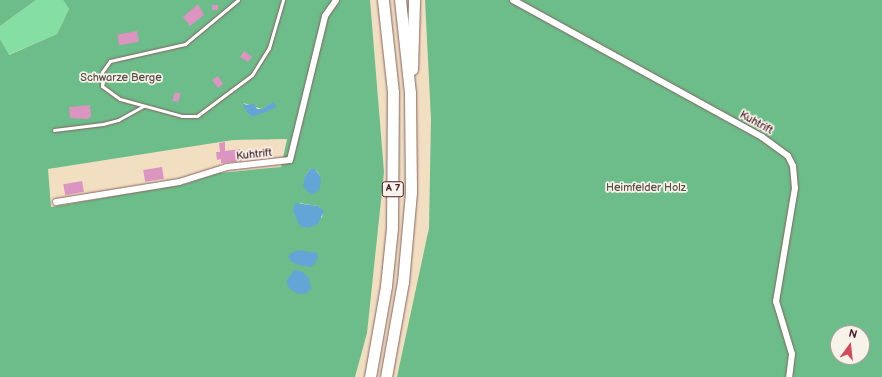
<!DOCTYPE html>
<html>
<head>
<meta charset="utf-8">
<style>
  body { margin:0 }
  #map { position:relative; width:882px; height:377px; overflow:hidden; background:#f2dec1; font-family:"Balsamiq Sans",sans-serif }
  div>[style] { position:absolute }
  [style*='--x'] { left:calc(var(--x)*1px); top:calc(var(--y)*1px); width:calc(var(--w)*1px); rotate:calc(var(--a)*1deg) }
  .green>* { inset:0; background:#85dea3 }
  .forest>* { inset:0; background:#6cbd89 }
  .water>* { inset:0; background:#62a5d6 }
  .building>* { inset:0; background:#dc94c0; transform-origin:0 0 }
  .roads { filter:drop-shadow(0 0 1px #856260) drop-shadow(0 0 1px #856260) }
  .lane>* { height:3px; margin:-1.5px; padding:0 1.5px; transform-origin:1.5px; border-radius:1.5px; background:#fff }
  .street>* { height:6px; margin:-3px; padding:0 3px; transform-origin:3px; border-radius:3px; background:#fff }
  .highway>* { height:11px; margin:-5.5px; padding:0 5.5px; transform-origin:5.5px; border-radius:5.5px; background:#fff }
  span { translate:-50% -50%; white-space:nowrap; text-align:center; line-height:1.15; -webkit-text-stroke:3.5px #f7f3e8; paint-order:stroke }
  .shield-label span { padding:1px 3px; background:#f7f3e8; border:1px solid; border-radius:3px; -webkit-text-stroke-width:0 }
  .shield-label { font-size:10px; color:#4a1f2b; font-weight:700 }
  .park-label { font-size:11px; color:#594f49 }
  .street-label { font-size:11px; color:#4a1f2b }
  .north { position:absolute; left:830px; top:325px; width:40px; height:40px; box-sizing:border-box; background:#f7f3e8; border:1px solid #b29e9c; border-radius:50%; rotate:15deg; font-size:11px; font-weight:700; line-height:16px; text-align:center; color:#4a1f2b }
  .north::after { content:''; display:block; margin:auto; width:14px; height:18px; background:#d1495b; clip-path:polygon(50% 0,100% 100%,50% 72%,0 100%) }
</style>
</head>
<body>
<div id="map">
  <div class="green">
    <div style="clip-path:polygon(36px 0,63px 0,69px 9px,57px 34px,8px 55px,0 39px,0 26px)"></div>
  </div>
  <div class="forest">
    <div style="clip-path:polygon(0 0,36px 0,0 26px)"></div>
    <div style="clip-path:polygon(evenodd,63px 0,370px 0,384px 172px,367px 333px,355px 377px,0 377px,0 39px,9px 55px,57px 34px,69px 9px,63px 0,273px 102px,252px 117px,243px 103px,262px 109px,273px 102px,63px 0,287px 139px,281px 167px,219px 173px,185px 184px,51px 207px,48px 169px,233px 140px,287px 139px,63px 0,311px 168px,317px 171px,320px 176px,305px 176px,311px 168px,63px 0,299px 203px,318px 206px,323px 211px,322px 218px,299px 203px)"></div>
    <div style="clip-path:polygon(evenodd,425px 0,882px 0,882px 377px,397px 377px,429px 228px,431px 119px,425px 0,838px 333px,862px 333px,862px 357px,838px 357px,838px 333px)"></div>
  </div>
  <div class="water">
    <div style="clip-path:polygon(273px 102px,276px 105px,275px 108px,252px 117px,247px 112px,242px 103px,247px 105px,254px 104px,257px 109px,262px 109px)"></div>
    <div style="clip-path:polygon(311px 168px,315px 169px,320px 176px,321px 182px,319px 190px,311px 195px,303px 186px,305px 176px)"></div>
    <div style="clip-path:polygon(295px 203px,318px 206px,324px 211px,318px 224px,308px 228px,300px 226px,293px 211px)"></div>
    <div style="clip-path:polygon(299px 250px,317px 253px,318px 258px,312px 267px,299px 265px,291px 261px,288px 257px,291px 253px)"></div>
    <div style="clip-path:polygon(294px 270px,303px 272px,309px 278px,311px 289px,307px 293px,298px 294px,290px 289px,286px 282px)"></div>
  </div>
  <div class="building">
    <div style="clip-path:polygon(198px 4px,204px 15px,190px 26px,183px 17px)"></div>
    <div style="left:212px;top:5px;width:6px;height:5px"></div>
    <div style="left:137px;top:31px;width:11px;height:20px;rotate:80deg"></div>
    <div style="clip-path:polygon(244px 51px,252px 57px,248px 62px,240px 57px)"></div>
    <div style="clip-path:polygon(218px 76px,223px 84px,218px 88px,212px 80px)"></div>
    <div style="left:175px;top:92px;width:6px;height:9px;rotate:18deg"></div>
    <div style="clip-path:polygon(90px 105px,91px 116px,88px 119px,70px 118px,69px 107px)"></div>
    <div style="clip-path:polygon(225px 142px,225px 151px,240px 149px,241px 161px,221px 163px,221px 159px,217px 160px,216px 152px,220px 152px,219px 143px)"></div>
    <div style="left:162px;top:167px;width:12px;height:19px;rotate:81deg"></div>
    <div style="left:82px;top:181px;width:11px;height:19px;rotate:80deg"></div>
  </div>
  <div class="roads">
    <div class="lane">
      <div style="--x:238;--y:0;--w:69;--a:140.3"></div>
      <div style="--x:185;--y:44;--w:77;--a:167.2"></div>
      <div style="--x:110;--y:61;--w:14;--a:126"></div>
      <div style="--x:102;--y:72;--w:14;--a:90"></div>
      <div style="--x:102;--y:86;--w:22;--a:36"></div>
      <div style="--x:120;--y:99;--w:64;--a:15.3"></div>
      <div style="--x:182;--y:116;--w:15;--a:0"></div>
      <div style="--x:197;--y:116;--w:69;--a:-36.7"></div>
      <div style="--x:252;--y:75;--w:32;--a:-58"></div>
      <div style="--x:269;--y:48;--w:50;--a:-73.7"></div>
      <div style="--x:54;--y:130;--w:49;--a:-7"></div>
      <div style="--x:103;--y:124;--w:16;--a:-15"></div>
      <div style="--x:118;--y:120;--w:29;--a:-29"></div>
    </div>
    <div class="street">
      <div style="--x:513;--y:0;--w:284;--a:28.8"></div>
      <div style="--x:762;--y:137;--w:32;--a:36"></div>
      <div style="--x:788;--y:156;--w:11;--a:63"></div>
      <div style="--x:793;--y:166;--w:22;--a:85"></div>
      <div style="--x:795;--y:188;--w:115;--a:99.5"></div>
      <div style="--x:776;--y:301;--w:55;--a:73.2"></div>
      <div style="--x:792;--y:354;--w:23;--a:97"></div>
      <div style="--x:56;--y:202;--w:125;--a:-9.2"></div>
      <div style="--x:179;--y:182;--w:50;--a:-17.4"></div>
      <div style="--x:227;--y:167;--w:63;--a:-6.3"></div>
      <div style="--x:290;--y:160;--w:148;--a:-76.3"></div>
      <div style="--x:325;--y:16;--w:19;--a:-55"></div>
    </div>
    <div class="highway">
      <div style="--x:412;--y:69;--w:69;--a:-88.3"></div>
      <div style="--x:370;--y:377;--w:92;--a:-80"></div>
      <div style="--x:386;--y:286;--w:58;--a:-84.1"></div>
      <div style="--x:392;--y:228;--w:136;--a:-89.6"></div>
      <div style="--x:393;--y:92;--w:93;--a:-96.2"></div>
      <div style="--x:386;--y:377;--w:97;--a:-79.9"></div>
      <div style="--x:403;--y:282;--w:90;--a:-84.9"></div>
      <div style="--x:411;--y:192;--w:99;--a:-90.6"></div>
      <div style="--x:410;--y:93;--w:94;--a:-96.1"></div>
    </div>
  </div>
  <div class="shield-label">
    <span style="left:393px;top:189px">A 7</span>
  </div>
  <div class="park-label">
    <span style="left:121px;top:78px">Schwarze Berge</span>
    <span style="left:646px;top:188px">Heimfelder Holz</span>
  </div>
  <div class="street-label">
    <span style="left:756px;top:123px;rotate:29deg">Kuhtrift</span>
    <span style="left:254px;top:155px;rotate:-6deg">Kuhtrift</span>
  </div>
  <div class="north">N</div>
</div>
</body>
</html>
